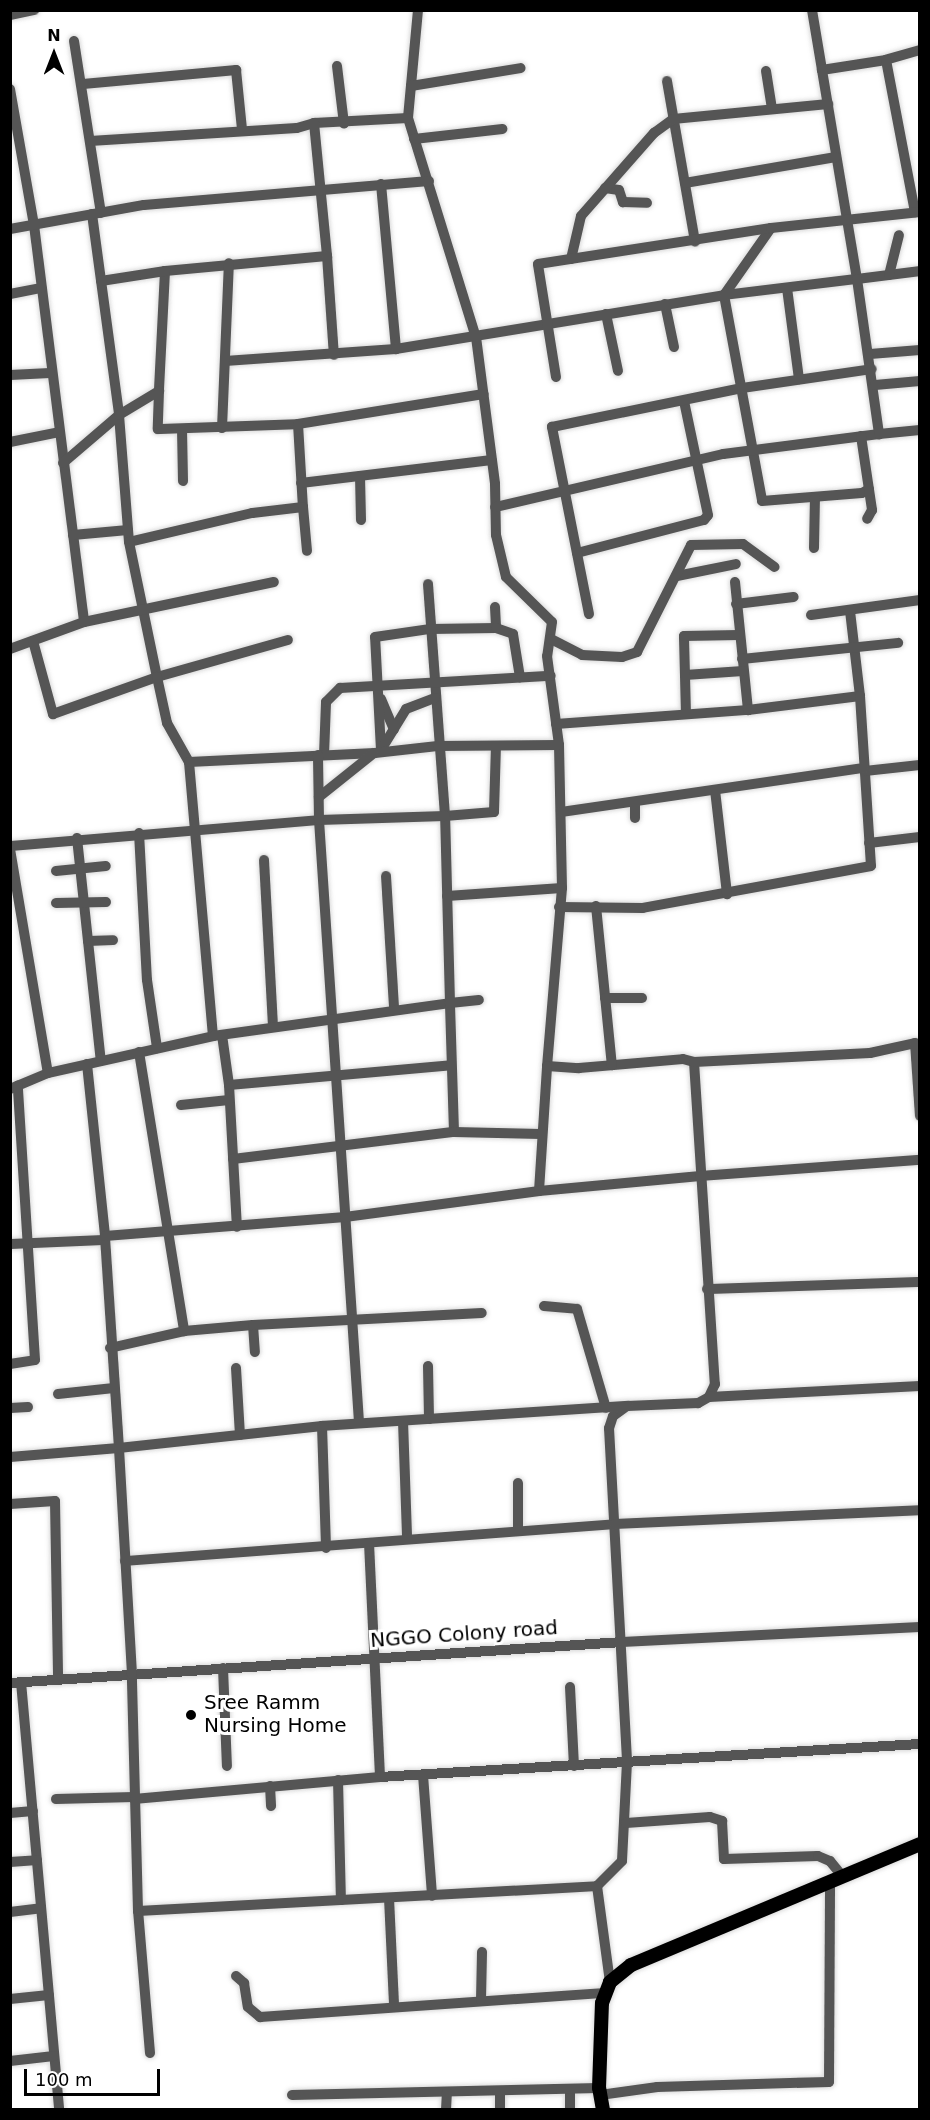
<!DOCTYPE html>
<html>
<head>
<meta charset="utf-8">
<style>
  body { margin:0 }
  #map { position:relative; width:930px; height:2120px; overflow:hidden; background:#fff; font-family:"DejaVu Sans",sans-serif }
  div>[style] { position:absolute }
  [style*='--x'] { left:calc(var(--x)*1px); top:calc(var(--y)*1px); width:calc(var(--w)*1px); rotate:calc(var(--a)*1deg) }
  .roads { filter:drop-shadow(0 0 2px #dbdbdb) drop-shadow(0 0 2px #dbdbdb) }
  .minor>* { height:10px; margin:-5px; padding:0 5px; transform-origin:5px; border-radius:5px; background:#555 }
  .major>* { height:14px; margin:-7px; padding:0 7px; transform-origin:7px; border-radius:7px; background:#000 }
  .dots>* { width:16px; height:16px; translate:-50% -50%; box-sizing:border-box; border:3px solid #fff; border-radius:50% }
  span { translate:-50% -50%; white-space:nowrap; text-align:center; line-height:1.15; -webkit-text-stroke:6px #fff; paint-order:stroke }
  .street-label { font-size:20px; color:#000 }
  .poi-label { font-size:20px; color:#000 }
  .left { translate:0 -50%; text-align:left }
  .frame { position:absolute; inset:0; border:12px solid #000; pointer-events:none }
  .north { position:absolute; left:24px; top:24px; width:60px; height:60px; -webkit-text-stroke:4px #fff; paint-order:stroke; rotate:0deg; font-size:16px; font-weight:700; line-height:24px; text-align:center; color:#000 }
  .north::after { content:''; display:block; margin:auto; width:21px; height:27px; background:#000; clip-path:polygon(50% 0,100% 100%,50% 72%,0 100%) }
  .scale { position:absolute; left:24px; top:2069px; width:136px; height:27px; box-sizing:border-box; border:3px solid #000; border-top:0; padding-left:8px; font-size:18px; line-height:21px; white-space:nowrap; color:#000; -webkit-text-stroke:4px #fff; paint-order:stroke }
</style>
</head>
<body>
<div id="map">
  <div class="roads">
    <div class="minor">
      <div style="--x:418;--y:10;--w:108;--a:95.3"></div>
      <div style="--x:408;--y:118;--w:229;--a:72.8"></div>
      <div style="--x:476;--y:337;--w:148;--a:82.6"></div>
      <div style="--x:495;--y:484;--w:51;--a:88.9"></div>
      <div style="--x:496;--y:535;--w:43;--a:76.6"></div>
      <div style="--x:506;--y:577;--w:64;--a:44.4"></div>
      <div style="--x:552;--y:622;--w:34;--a:98"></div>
      <div style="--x:547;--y:656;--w:90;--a:82.3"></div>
      <div style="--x:559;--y:745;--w:143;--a:88.8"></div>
      <div style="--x:562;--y:888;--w:179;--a:94.8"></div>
      <div style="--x:547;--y:1066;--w:32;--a:4"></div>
      <div style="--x:579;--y:1068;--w:104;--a:-4.9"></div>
      <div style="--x:683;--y:1059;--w:11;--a:15"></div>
      <div style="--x:694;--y:1062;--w:323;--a:86.3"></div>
      <div style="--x:715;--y:1384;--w:14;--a:115"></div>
      <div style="--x:709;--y:1397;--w:13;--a:151"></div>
      <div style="--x:698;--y:1403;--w:71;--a:177.6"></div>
      <div style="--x:627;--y:1406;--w:17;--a:144"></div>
      <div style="--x:613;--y:1416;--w:13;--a:108"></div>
      <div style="--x:609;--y:1428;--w:334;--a:86.9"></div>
      <div style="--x:627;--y:1762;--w:99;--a:92.9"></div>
      <div style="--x:622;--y:1861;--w:35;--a:135"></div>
      <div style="--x:597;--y:1886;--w:97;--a:82.3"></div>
      <div style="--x:812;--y:10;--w:61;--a:80.5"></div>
      <div style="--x:10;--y:15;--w:25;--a:-12"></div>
      <div style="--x:74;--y:41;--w:174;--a:81.1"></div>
      <div style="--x:920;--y:50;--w:35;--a:164"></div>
      <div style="--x:886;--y:60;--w:65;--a:171.1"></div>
      <div style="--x:822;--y:70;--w:212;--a:80.5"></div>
      <div style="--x:857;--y:279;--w:64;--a:-7.2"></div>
      <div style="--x:886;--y:60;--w:155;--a:79.2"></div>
      <div style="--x:337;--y:66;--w:58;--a:83.1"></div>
      <div style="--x:766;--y:71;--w:38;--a:81"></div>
      <div style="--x:667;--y:81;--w:163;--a:80.1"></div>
      <div style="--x:83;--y:84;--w:154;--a:-5.2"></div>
      <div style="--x:236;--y:70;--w:59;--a:84.2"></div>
      <div style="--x:411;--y:86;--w:111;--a:-9.3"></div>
      <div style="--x:10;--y:89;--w:138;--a:80"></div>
      <div style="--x:34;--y:225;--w:400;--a:82.8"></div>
      <div style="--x:84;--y:622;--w:79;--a:160"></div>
      <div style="--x:314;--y:123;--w:94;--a:-3"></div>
      <div style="--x:414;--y:139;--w:89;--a:-6.5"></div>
      <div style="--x:90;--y:141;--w:207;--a:-3.6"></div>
      <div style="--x:297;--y:128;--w:18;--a:-16"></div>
      <div style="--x:314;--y:123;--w:134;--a:84.4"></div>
      <div style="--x:327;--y:256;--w:163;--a:174.7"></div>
      <div style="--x:165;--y:271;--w:120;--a:92.9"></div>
      <div style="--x:685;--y:183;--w:153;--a:-9.8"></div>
      <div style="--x:381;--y:184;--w:166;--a:84.8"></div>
      <div style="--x:605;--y:188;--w:14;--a:8"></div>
      <div style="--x:619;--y:190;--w:13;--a:72"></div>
      <div style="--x:623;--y:202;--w:24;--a:2"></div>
      <div style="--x:92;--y:214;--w:203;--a:82.3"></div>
      <div style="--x:119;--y:415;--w:127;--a:85.5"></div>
      <div style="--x:771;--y:228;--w:82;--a:125"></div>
      <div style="--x:724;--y:295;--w:209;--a:79.5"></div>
      <div style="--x:762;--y:501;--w:100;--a:-4.6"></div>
      <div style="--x:862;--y:493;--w:8;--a:-30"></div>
      <div style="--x:10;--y:229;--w:136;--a:-10.2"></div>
      <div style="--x:144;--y:205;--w:286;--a:-4.8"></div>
      <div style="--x:327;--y:256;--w:99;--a:86"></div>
      <div style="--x:571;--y:259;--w:44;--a:-76.9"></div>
      <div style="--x:581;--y:216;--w:111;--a:-48.7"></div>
      <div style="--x:654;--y:133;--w:24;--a:-36"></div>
      <div style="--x:673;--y:119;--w:156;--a:-5.5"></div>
      <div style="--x:889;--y:275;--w:41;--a:-76"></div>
      <div style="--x:101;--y:281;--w:65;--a:-8.9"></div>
      <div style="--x:787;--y:288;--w:92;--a:82.5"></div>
      <div style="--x:10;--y:294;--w:32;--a:-11"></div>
      <div style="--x:665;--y:304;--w:44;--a:78.2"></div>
      <div style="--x:606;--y:314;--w:58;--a:78.1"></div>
      <div style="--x:870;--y:354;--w:50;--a:-4.6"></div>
      <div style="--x:225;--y:361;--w:171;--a:-4"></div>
      <div style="--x:396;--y:349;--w:332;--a:-9.3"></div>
      <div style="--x:724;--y:295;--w:134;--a:-6.9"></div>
      <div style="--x:857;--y:279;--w:157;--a:81.9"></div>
      <div style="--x:879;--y:434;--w:157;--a:172.7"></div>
      <div style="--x:723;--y:454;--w:234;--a:166.9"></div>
      <div style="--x:10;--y:375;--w:40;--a:-2.9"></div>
      <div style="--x:556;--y:377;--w:114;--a:-99.1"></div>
      <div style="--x:538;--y:264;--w:236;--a:-8.8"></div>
      <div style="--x:771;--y:228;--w:150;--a:-6.1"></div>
      <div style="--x:875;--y:385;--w:45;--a:-5.1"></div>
      <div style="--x:298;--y:424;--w:188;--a:-9.2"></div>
      <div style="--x:222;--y:428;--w:165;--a:-87.6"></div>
      <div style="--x:182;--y:429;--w:52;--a:88.9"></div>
      <div style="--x:879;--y:434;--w:41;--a:-5.6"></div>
      <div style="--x:861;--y:436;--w:75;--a:81.5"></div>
      <div style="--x:872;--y:510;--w:10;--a:119"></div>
      <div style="--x:10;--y:442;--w:50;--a:-11.5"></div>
      <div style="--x:63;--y:463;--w:74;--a:-40.6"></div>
      <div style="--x:119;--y:415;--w:47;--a:-31"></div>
      <div style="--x:159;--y:391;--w:38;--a:92"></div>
      <div style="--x:158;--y:429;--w:140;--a:-2"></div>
      <div style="--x:298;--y:424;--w:83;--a:86.6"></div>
      <div style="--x:303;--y:507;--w:51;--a:173.3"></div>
      <div style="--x:252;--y:513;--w:126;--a:166.7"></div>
      <div style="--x:129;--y:542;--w:138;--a:78.3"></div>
      <div style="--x:157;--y:677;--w:136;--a:-15.8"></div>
      <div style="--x:360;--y:476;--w:44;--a:88.7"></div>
      <div style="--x:301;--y:483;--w:192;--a:-6.9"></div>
      <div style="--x:303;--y:507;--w:44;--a:84.8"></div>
      <div style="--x:73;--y:535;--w:55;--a:-5.2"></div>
      <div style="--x:814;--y:548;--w:50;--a:-88.9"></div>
      <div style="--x:577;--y:553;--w:131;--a:-14.6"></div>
      <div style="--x:704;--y:520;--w:6;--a:-51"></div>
      <div style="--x:708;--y:515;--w:116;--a:-101.9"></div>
      <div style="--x:677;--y:576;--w:60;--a:-11.5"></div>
      <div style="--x:735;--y:582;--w:129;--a:84.2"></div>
      <div style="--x:428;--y:584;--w:233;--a:85.8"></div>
      <div style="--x:445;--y:816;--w:49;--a:-4.7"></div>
      <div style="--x:494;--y:812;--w:66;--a:-88.3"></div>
      <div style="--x:736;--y:604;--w:58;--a:-6.9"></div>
      <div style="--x:495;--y:607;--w:21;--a:87"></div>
      <div style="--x:850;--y:611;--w:86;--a:83.3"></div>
      <div style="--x:589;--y:614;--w:191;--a:-101.2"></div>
      <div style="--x:552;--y:427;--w:194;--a:-11.6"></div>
      <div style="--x:742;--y:388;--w:131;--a:-8.3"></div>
      <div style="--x:811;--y:615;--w:110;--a:-7.8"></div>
      <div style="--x:84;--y:622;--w:194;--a:-11.9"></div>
      <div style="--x:551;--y:639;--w:35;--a:27"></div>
      <div style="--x:582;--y:655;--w:40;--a:2.9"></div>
      <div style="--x:622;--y:657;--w:16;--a:-18"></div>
      <div style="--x:637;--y:652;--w:120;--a:-63.2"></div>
      <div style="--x:691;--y:545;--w:52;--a:-1.1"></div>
      <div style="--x:743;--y:544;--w:39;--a:36"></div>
      <div style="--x:33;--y:641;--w:76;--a:74.7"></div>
      <div style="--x:53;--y:714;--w:110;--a:-19.6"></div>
      <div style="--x:157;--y:677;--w:47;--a:77.7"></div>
      <div style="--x:167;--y:723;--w:45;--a:60.6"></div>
      <div style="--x:189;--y:762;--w:275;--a:85"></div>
      <div style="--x:742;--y:659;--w:157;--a:-5.9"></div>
      <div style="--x:685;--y:675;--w:58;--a:-3.9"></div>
      <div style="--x:381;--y:699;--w:33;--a:67"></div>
      <div style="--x:686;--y:714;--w:78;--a:-91.5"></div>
      <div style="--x:684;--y:636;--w:55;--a:-1"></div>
      <div style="--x:556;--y:724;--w:193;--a:-4.2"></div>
      <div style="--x:748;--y:710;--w:113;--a:-7.1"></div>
      <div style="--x:860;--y:696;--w:170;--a:86.3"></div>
      <div style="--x:871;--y:866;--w:232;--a:169.6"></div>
      <div style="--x:643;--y:908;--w:84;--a:-179.3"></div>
      <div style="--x:381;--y:750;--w:113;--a:-93"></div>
      <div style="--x:375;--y:637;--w:56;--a:-8.3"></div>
      <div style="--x:430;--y:629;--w:66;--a:-0.9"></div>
      <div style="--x:496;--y:628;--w:18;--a:19"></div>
      <div style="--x:513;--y:634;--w:44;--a:80.8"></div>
      <div style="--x:381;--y:750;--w:48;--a:-58.6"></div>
      <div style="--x:406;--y:709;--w:31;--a:-21"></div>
      <div style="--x:324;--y:755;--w:53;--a:-87.8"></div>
      <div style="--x:326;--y:702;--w:20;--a:-45"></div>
      <div style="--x:340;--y:688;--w:211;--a:-3.3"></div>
      <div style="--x:189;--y:762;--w:186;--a:-2.8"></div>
      <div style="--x:375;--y:753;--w:63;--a:-6.3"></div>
      <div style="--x:438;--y:746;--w:121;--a:-0.5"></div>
      <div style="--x:865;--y:771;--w:55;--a:-6.2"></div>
      <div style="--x:715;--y:790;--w:105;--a:83.4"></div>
      <div style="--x:319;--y:797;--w:70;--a:-38.7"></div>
      <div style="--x:635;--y:802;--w:16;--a:90"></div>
      <div style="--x:561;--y:812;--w:306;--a:-8.3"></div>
      <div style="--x:139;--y:833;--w:147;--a:86.9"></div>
      <div style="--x:147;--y:980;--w:69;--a:81.6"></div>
      <div style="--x:77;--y:838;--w:224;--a:83.9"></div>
      <div style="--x:869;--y:843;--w:51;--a:-6.7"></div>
      <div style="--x:10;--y:846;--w:310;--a:-4.8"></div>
      <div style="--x:319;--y:820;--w:604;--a:86.2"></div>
      <div style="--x:10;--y:849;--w:227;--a:80.4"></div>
      <div style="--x:48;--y:1073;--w:41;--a:157.2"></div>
      <div style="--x:264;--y:860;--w:167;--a:86.9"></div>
      <div style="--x:56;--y:871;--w:50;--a:-5.7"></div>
      <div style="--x:386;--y:876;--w:132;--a:86.5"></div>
      <div style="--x:447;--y:896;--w:115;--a:-4"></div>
      <div style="--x:56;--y:903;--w:50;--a:-1.1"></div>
      <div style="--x:596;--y:906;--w:160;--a:84.3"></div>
      <div style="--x:88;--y:941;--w:25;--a:-2"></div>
      <div style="--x:605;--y:998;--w:37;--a:0"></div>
      <div style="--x:222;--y:1035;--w:50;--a:82"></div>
      <div style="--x:229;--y:1085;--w:142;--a:86.8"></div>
      <div style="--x:139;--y:1052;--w:283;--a:80.8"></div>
      <div style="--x:694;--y:1062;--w:176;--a:-2.9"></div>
      <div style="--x:870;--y:1053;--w:46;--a:-12.5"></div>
      <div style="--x:915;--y:1043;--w:73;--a:86.1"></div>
      <div style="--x:87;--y:1064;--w:173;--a:84"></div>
      <div style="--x:48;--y:1073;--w:169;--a:-12.6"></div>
      <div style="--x:213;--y:1036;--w:239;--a:-7.9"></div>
      <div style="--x:450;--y:1003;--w:187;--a:-91.5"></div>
      <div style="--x:445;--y:816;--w:126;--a:178.2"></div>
      <div style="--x:319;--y:820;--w:65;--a:-90.9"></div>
      <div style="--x:229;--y:1085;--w:223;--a:-5.1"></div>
      <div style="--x:181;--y:1105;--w:48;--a:-5.9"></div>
      <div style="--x:454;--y:1132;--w:129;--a:-91.8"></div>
      <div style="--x:450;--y:1003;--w:29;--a:-6"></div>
      <div style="--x:233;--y:1159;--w:223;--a:-7"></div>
      <div style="--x:454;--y:1132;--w:87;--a:1.3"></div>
      <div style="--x:539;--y:1191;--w:125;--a:-86.3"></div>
      <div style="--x:10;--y:1244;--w:94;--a:-2.4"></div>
      <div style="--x:707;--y:1289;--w:213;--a:-1.9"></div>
      <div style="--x:544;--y:1306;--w:33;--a:5"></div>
      <div style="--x:577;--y:1309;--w:103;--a:73.7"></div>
      <div style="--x:253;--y:1325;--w:27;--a:86"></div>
      <div style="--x:110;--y:1348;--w:76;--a:-12.9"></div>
      <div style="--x:184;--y:1331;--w:69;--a:-5"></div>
      <div style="--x:253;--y:1325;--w:229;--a:-3"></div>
      <div style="--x:10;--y:1364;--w:25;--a:-9"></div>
      <div style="--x:35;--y:1360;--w:275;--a:-93.6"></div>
      <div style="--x:428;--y:1366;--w:53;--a:88.9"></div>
      <div style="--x:236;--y:1368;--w:67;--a:86.6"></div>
      <div style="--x:58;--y:1394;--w:56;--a:-6.1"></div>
      <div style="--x:709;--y:1397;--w:211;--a:-3"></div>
      <div style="--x:10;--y:1408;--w:18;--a:-3"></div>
      <div style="--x:403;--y:1421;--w:116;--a:88"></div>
      <div style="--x:322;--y:1426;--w:122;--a:88.1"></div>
      <div style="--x:10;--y:1457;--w:109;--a:-4.7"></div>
      <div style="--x:119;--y:1448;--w:212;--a:-93.8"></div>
      <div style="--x:105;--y:1236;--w:241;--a:-4.5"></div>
      <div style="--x:345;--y:1217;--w:196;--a:-7.6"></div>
      <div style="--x:539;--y:1191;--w:162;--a:-5.3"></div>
      <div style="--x:700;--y:1176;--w:221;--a:-4.2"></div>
      <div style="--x:10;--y:1504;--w:45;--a:-3.8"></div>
      <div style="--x:55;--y:1501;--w:179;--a:89"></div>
      <div style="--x:518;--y:1530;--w:47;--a:-90"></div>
      <div style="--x:369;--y:1543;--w:234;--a:87.3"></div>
      <div style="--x:125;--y:1561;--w:490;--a:-4.3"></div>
      <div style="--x:614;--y:1524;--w:306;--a:-2.6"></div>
      <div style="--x:223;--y:1668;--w:98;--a:87.7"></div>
      <div style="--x:21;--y:1682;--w:430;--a:84.9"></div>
      <div style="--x:10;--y:1683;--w:613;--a:-3.83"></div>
      <div style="--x:622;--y:1642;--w:298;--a:-2.9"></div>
      <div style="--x:570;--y:1687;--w:79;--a:87.1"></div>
      <div style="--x:423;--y:1775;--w:121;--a:85.7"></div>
      <div style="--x:338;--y:1780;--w:120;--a:88.6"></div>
      <div style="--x:270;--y:1786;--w:20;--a:87"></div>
      <div style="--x:56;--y:1799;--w:78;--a:-1.5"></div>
      <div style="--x:134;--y:1799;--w:247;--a:-5.1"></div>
      <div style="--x:380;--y:1777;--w:541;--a:-3.5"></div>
      <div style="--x:10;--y:1813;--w:23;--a:-5"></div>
      <div style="--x:626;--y:1823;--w:84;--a:-4.1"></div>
      <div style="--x:710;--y:1817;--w:13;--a:18"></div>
      <div style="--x:722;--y:1821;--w:38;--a:87"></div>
      <div style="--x:724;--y:1859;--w:94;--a:-1.8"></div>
      <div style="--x:818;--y:1856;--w:13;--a:23"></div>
      <div style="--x:830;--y:1861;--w:19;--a:51"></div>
      <div style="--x:10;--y:1862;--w:27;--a:-4"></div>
      <div style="--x:389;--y:1898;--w:107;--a:87.3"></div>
      <div style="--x:138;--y:1911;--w:460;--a:-3.1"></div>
      <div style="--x:10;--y:1912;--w:31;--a:-7"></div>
      <div style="--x:236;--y:1976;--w:11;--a:41"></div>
      <div style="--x:244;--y:1983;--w:24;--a:81"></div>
      <div style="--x:248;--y:2007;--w:16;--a:40"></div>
      <div style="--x:260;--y:2017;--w:346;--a:-4"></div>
      <div style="--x:10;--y:1999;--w:39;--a:-6"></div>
      <div style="--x:481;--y:2000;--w:48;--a:-88.8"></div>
      <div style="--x:150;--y:2053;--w:143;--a:-94.8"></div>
      <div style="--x:138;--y:1911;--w:237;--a:-91.5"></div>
      <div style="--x:132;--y:1674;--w:226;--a:-93.3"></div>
      <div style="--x:119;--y:1448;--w:204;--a:-6.2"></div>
      <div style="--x:322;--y:1426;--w:306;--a:-3.8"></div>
      <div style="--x:10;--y:2061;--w:44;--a:-6.5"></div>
      <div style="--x:570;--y:2089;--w:21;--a:90"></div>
      <div style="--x:500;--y:2091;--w:19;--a:90"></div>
      <div style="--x:292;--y:2095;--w:307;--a:-1.3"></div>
      <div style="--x:600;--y:2095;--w:58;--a:-8"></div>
      <div style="--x:657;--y:2087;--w:172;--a:-1.7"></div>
      <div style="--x:829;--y:2082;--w:201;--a:-89.7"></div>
      <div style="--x:446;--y:2110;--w:18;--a:-87"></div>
    </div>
    <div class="major">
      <div style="--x:603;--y:2110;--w:22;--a:-100"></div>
      <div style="--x:599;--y:2088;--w:85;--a:-88"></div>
      <div style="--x:602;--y:2003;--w:22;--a:-69"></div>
      <div style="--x:610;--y:1982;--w:27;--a:-39"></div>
      <div style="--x:631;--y:1965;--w:313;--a:-22.7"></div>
    </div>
  </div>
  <div class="dots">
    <div style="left:191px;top:1715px;background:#000"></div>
  </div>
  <div class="street-label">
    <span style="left:464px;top:1634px;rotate:-4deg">NGGO Colony road</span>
  </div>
  <div class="poi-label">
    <span class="left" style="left:204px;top:1714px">Sree Ramm<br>Nursing Home</span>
  </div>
  <div class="frame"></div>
  <div class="north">N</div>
  <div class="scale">100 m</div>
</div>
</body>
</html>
